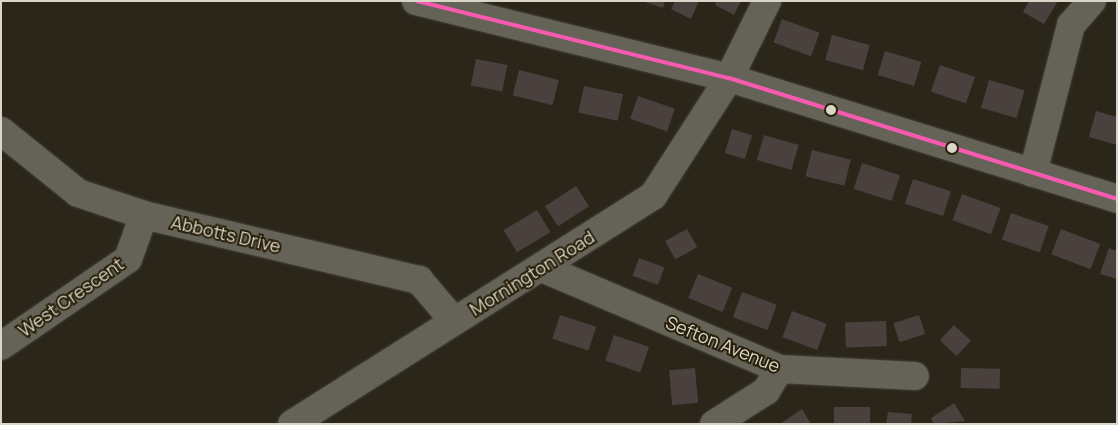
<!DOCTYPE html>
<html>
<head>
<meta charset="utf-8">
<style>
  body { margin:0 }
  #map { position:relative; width:1118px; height:425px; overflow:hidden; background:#2b261a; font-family:Manrope,sans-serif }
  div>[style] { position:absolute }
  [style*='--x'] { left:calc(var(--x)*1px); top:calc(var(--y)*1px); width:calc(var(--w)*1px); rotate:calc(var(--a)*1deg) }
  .building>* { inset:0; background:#4a403e; transform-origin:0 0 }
  .roads { filter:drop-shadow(0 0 1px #474238) drop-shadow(0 0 1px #474238) }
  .minor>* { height:28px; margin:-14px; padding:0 14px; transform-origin:14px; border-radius:14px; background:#656258 }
  .bus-1>* { height:4px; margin:-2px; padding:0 2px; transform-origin:2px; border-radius:2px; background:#f75aaf }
  .dots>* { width:14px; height:14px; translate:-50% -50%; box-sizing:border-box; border:2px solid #28200a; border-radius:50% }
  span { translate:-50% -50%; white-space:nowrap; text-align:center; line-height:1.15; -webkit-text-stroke:4px #28200a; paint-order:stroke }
  .street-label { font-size:18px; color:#dad5c7 }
  .frame { position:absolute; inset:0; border:2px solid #dad5c7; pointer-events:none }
</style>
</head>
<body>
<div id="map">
  <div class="building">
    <div style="clip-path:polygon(642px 1px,665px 1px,663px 8px)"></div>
    <div style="clip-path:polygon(675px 1px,699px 1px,691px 19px,671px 9px)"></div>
    <div style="clip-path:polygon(717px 1px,741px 1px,734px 15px,715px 5px)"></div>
    <div style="clip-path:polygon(1029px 1px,1058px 1px,1044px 24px,1023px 12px)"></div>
    <div style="left:782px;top:19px;width:40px;height:25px;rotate:20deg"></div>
    <div style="left:832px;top:35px;width:39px;height:26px;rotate:15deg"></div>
    <div style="left:885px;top:51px;width:38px;height:25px;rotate:17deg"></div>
    <div style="left:476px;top:59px;width:32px;height:27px;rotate:11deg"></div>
    <div style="left:940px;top:65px;width:37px;height:28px;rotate:19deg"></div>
    <div style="left:519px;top:70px;width:41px;height:26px;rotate:14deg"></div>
    <div style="left:989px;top:80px;width:37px;height:29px;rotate:16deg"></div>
    <div style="left:584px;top:86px;width:40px;height:27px;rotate:12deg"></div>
    <div style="left:638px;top:96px;width:39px;height:24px;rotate:19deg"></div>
    <div style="clip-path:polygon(1096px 111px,1117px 117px,1117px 145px,1089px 137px)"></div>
    <div style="left:732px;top:129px;width:21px;height:25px;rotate:17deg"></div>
    <div style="left:764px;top:135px;width:36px;height:26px;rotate:16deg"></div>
    <div style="left:812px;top:150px;width:40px;height:27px;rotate:14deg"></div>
    <div style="left:862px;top:163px;width:40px;height:27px;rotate:18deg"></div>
    <div style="left:913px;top:179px;width:40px;height:26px;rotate:18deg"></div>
    <div style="left:576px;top:186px;width:24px;height:37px;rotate:57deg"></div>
    <div style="left:962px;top:194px;width:41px;height:28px;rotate:20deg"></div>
    <div style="left:537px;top:210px;width:26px;height:39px;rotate:59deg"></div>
    <div style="left:1011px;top:213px;width:40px;height:28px;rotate:19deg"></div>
    <div style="left:687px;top:229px;width:21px;height:25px;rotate:61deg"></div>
    <div style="left:1061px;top:229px;width:42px;height:27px;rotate:21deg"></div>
    <div style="clip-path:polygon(1109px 248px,1117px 251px,1117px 279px,1100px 274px)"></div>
    <div style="left:639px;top:258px;width:27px;height:19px;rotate:20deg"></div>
    <div style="left:698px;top:274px;width:37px;height:26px;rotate:22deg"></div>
    <div style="left:742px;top:292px;width:37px;height:27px;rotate:20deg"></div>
    <div style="left:792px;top:311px;width:37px;height:28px;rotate:20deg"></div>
    <div style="left:560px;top:315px;width:38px;height:25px;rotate:18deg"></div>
    <div style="left:919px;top:315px;width:20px;height:27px;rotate:72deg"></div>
    <div style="left:886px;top:321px;width:25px;height:41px;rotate:88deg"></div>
    <div style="left:954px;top:325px;width:23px;height:21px;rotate:43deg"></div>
    <div style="left:614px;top:335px;width:37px;height:27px;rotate:19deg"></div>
    <div style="left:695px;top:368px;width:35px;height:26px;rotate:85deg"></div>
    <div style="left:961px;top:368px;width:39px;height:20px;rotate:1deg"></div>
    <div style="clip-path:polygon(954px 403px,965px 421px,934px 424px,931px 418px)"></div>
    <div style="left:834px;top:407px;width:36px;height:17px"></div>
    <div style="clip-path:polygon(802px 409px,811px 424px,780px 424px)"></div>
    <div style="clip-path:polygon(888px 412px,912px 414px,911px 424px,886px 424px)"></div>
  </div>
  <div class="roads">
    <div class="minor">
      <div style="--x:416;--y:1;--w:322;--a:13.8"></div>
      <div style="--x:729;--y:78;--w:406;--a:17.3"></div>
      <div style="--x:1;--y:131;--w:99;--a:38.8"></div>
      <div style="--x:78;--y:193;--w:70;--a:18.4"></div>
      <div style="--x:144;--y:215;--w:283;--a:13.3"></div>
      <div style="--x:419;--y:280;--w:54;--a:49.5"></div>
      <div style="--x:1033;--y:173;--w:153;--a:-75.6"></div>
      <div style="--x:1071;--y:25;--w:32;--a:-49"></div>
      <div style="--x:542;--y:268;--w:259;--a:23"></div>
      <div style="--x:780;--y:369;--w:135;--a:3"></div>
      <div style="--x:1;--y:346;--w:154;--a:-34.4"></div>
      <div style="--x:128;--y:259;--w:47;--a:-70"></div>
      <div style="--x:292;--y:424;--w:427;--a:-32.3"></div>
      <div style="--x:653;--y:196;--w:140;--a:-57.2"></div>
      <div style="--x:729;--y:78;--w:86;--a:-63.7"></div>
      <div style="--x:714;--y:424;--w:62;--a:-32.4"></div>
      <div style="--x:766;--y:391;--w:26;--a:-58"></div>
    </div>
  </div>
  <div class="bus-1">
    <div style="--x:417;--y:1;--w:321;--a:13.9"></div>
    <div style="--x:729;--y:78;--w:406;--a:17.3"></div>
  </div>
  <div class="dots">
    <div style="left:831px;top:110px;background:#dad5c7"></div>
    <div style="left:952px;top:148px;background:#dad5c7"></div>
  </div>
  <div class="street-label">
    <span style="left:226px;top:234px;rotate:13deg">Abbotts Drive</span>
    <span style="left:532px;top:273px;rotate:-32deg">Mornington Road</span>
    <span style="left:71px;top:297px;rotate:-35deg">West Crescent</span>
    <span style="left:723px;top:344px;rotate:22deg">Sefton Avenue</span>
  </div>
  <div class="frame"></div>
</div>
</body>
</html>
